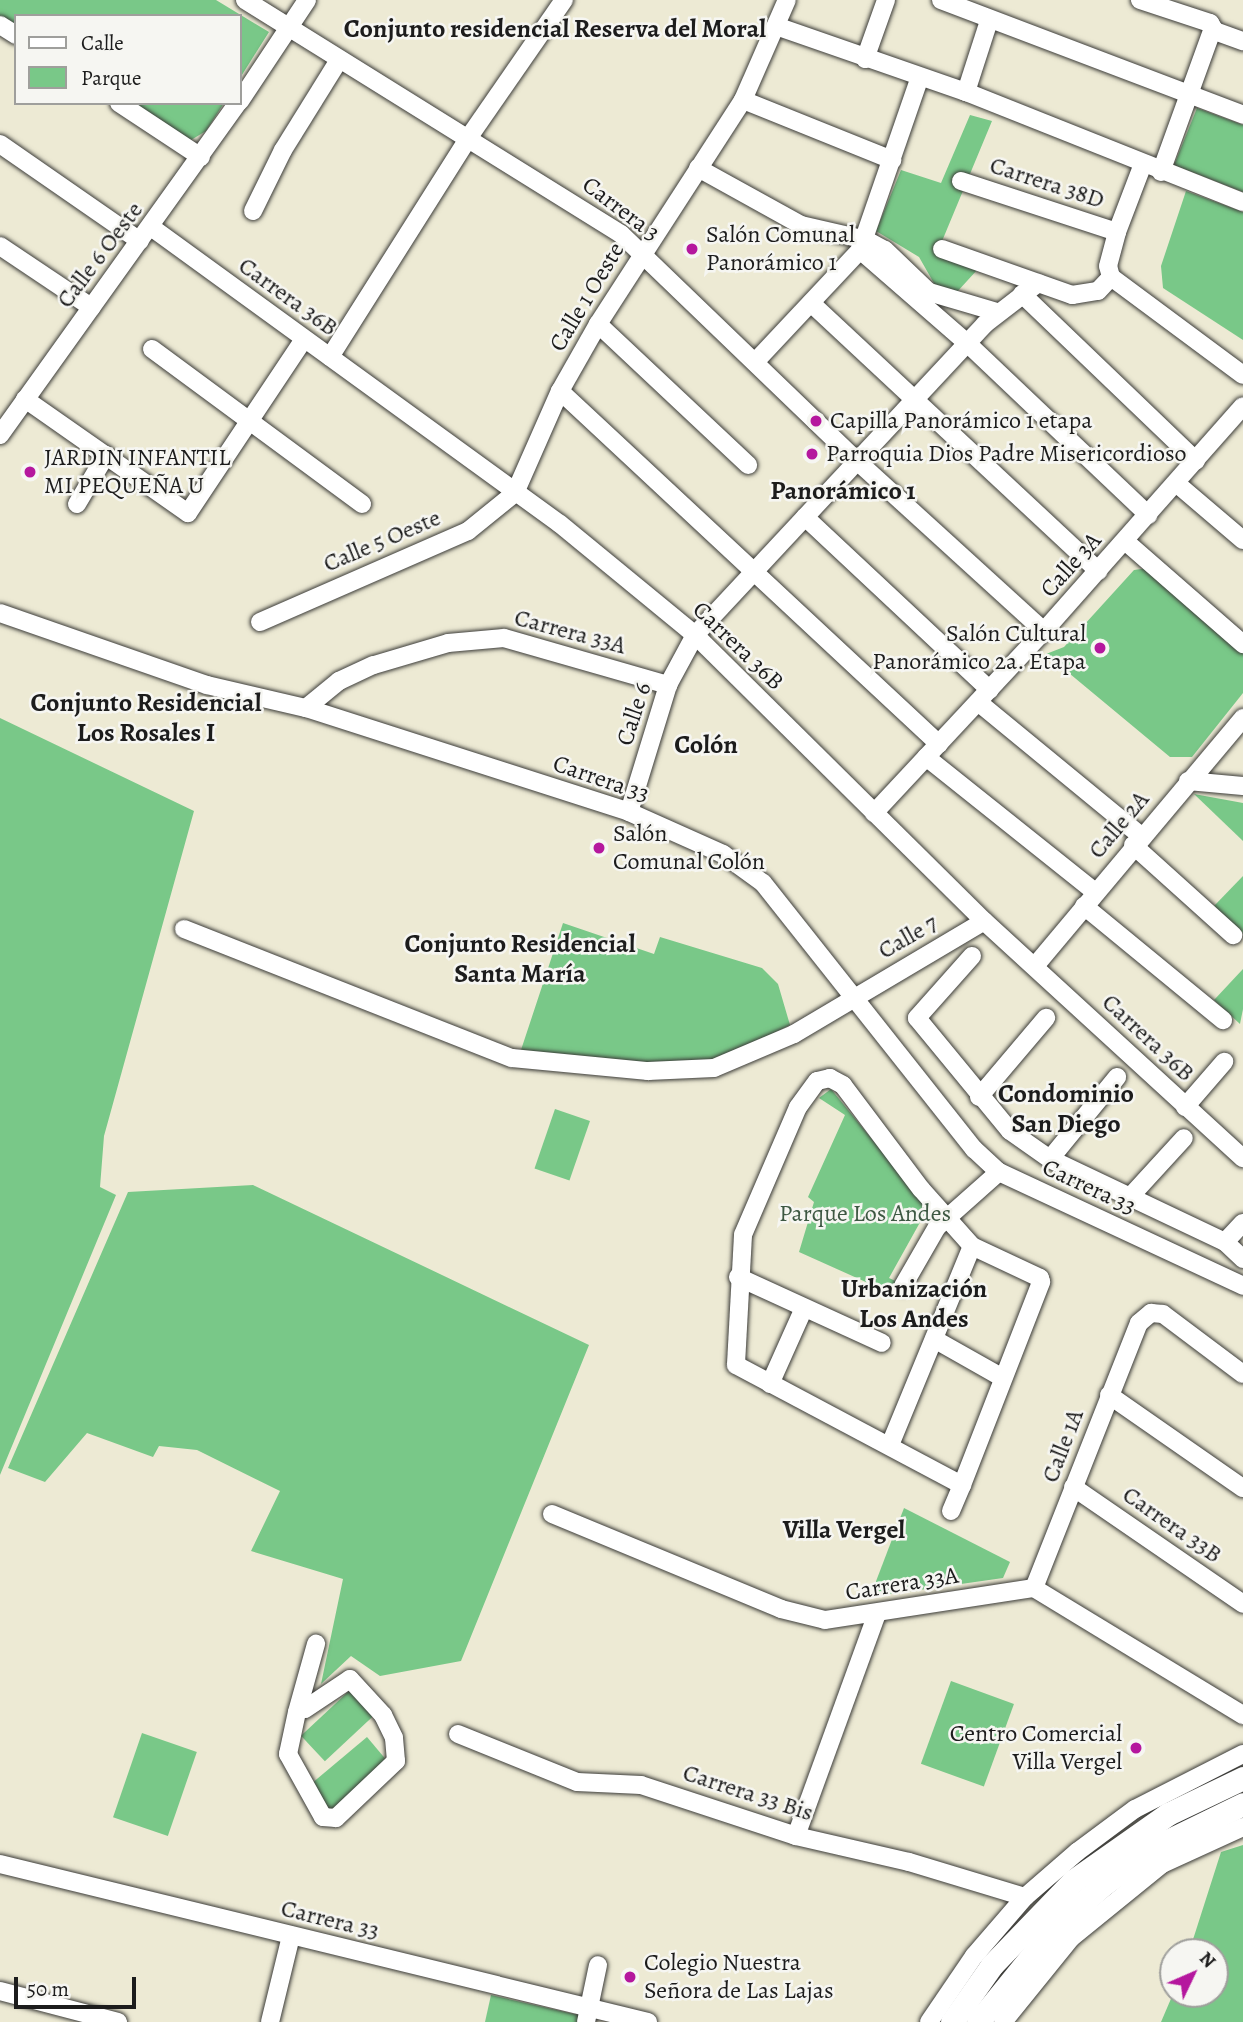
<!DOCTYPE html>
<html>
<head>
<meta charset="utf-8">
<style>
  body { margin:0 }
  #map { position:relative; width:1243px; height:2022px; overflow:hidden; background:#edead4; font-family:Alegreya,serif }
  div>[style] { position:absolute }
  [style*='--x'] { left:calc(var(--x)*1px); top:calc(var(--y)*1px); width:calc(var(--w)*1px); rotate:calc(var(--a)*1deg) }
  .green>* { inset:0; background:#79c888; transform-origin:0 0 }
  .roads { filter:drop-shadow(0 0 2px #3b3b38) drop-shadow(0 0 2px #3b3b38) }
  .minor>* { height:18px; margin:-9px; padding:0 9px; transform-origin:9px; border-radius:9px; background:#fff }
  .major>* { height:23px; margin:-11.5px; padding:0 11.5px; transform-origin:11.5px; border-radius:11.5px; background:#fff }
  .dots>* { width:19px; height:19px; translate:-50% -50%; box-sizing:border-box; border:4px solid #f6f6f2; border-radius:50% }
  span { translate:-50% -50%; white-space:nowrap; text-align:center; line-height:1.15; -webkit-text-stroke:5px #f6f6f2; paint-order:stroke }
  .street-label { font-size:24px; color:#1c1c1c }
  .poi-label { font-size:24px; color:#1c1c1c }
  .left { translate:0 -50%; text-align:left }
  .right { translate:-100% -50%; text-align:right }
  .park-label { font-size:24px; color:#3d5842 }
  .neighbourhood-label { font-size:26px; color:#1c1c1c; font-weight:700 }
  .legend { position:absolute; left:14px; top:14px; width:228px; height:91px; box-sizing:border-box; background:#f6f6f2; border:2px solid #9f9f9c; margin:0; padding:9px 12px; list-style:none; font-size:21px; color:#1c1c1c }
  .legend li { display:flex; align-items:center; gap:14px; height:35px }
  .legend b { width:35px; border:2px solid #9f9f9c }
  .north { position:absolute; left:1159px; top:1938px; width:70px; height:70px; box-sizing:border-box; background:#f6f6f2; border:2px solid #9f9f9c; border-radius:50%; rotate:46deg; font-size:19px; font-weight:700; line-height:28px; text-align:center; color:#1c1c1c }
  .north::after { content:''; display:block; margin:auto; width:24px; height:32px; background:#b5179e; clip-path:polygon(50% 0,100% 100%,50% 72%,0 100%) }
  .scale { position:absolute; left:14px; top:1977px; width:122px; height:32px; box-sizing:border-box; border:4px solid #1c1c1c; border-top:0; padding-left:9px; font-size:21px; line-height:24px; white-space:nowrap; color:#1c1c1c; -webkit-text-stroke:5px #f6f6f2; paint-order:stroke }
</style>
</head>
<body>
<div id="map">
  <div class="green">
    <div style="clip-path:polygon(0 0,216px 0,269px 32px,240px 78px,240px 16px,16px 16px,16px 28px,0 17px)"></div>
    <div style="clip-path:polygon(127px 103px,224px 103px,206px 131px,186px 143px)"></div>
    <div style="clip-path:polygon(1197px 108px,1243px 125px,1243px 192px,1174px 165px)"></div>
    <div style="clip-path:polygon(970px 115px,992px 121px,940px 246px,978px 269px,956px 293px,935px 285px,919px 257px,876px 231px,901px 170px,941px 183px)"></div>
    <div style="clip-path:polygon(1186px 191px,1243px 212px,1243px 340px,1163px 288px,1161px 266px)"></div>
    <div style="clip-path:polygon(1148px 568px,1243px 648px,1243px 693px,1192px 757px,1170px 757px,1046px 654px,1064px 647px,1134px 570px)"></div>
    <div style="clip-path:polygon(0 718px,194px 811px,104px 1136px,100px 1187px,116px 1195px,0 1475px)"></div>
    <div style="clip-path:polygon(1194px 794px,1243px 803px,1243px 841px)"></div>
    <div style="clip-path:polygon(1243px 876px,1243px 933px,1214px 906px)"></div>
    <div style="clip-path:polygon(563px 923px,654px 954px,660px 937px,762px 968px,778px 984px,790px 1025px,716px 1062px,683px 1066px,520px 1053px)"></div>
    <div style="clip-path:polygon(1243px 969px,1243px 1009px,1240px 1024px,1214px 1000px)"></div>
    <div style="clip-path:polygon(831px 1089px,928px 1208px,889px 1278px,902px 1284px,897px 1296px,799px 1252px,814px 1202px,808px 1197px,845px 1115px,819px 1098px)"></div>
    <div style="left:555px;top:1109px;width:37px;height:63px;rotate:19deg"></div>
    <div style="clip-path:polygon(253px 1185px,589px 1345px,461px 1661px,380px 1676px,351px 1656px,321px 1684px,343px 1579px,251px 1551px,280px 1491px,197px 1450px,159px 1446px,153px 1457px,87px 1433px,45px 1482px,8px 1468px,128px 1192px)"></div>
    <div style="clip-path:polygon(904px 1508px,1010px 1562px,1003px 1578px,870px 1597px)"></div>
    <div style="left:951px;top:1681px;width:67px;height:88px;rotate:20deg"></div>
    <div style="left:350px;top:1690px;width:35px;height:67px;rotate:47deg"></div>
    <div style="left:142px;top:1733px;width:58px;height:89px;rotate:19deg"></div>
    <div style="left:367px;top:1737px;width:34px;height:75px;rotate:50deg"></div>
    <div style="clip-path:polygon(1243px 1845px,1243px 2022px,1161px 2022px,1173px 1994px,1215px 1994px,1215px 1952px,1189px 1952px,1221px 1852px)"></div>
    <div style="clip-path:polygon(491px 1995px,583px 2016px,582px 2022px,485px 2022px)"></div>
  </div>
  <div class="roads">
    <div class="minor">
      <div style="--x:245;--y:0;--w:443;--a:31.9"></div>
      <div style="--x:621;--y:234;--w:327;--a:43.9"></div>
      <div style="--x:857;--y:461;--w:253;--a:42.3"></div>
      <div style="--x:941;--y:0;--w:323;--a:20.8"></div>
      <div style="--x:1140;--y:0;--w:74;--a:18.2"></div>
      <div style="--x:1210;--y:23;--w:6;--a:59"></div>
      <div style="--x:1213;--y:28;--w:153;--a:109.9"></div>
      <div style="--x:0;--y:25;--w:19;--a:32"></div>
      <div style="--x:776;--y:26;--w:201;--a:19.2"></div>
      <div style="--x:966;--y:92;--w:298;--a:21.7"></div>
      <div style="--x:1212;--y:30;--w:33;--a:20"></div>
      <div style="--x:865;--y:59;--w:63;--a:-70.4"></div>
      <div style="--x:966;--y:92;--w:75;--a:-72.1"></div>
      <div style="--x:743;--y:100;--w:161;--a:21.9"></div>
      <div style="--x:240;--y:101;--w:121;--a:-56.4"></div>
      <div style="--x:119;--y:103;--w:98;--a:33.4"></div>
      <div style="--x:0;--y:144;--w:170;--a:34.7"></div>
      <div style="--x:698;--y:168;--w:118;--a:29"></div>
      <div style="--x:801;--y:225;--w:67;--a:13"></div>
      <div style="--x:866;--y:240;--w:21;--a:28"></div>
      <div style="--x:885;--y:250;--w:61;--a:43.7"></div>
      <div style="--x:929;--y:292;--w:71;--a:16.4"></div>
      <div style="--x:961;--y:181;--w:164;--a:18.1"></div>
      <div style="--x:253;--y:211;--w:68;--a:-63.8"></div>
      <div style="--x:283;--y:150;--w:106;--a:-58.1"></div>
      <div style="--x:151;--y:227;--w:505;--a:35.99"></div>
      <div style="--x:560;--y:524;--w:175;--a:39.4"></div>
      <div style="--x:695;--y:635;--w:407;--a:44.7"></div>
      <div style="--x:984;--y:921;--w:351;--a:42.5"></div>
      <div style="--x:0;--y:246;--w:110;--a:33.8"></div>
      <div style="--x:942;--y:249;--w:138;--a:19.5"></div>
      <div style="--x:1072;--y:295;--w:26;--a:-9"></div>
      <div style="--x:1098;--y:291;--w:19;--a:-47"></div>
      <div style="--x:860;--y:250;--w:142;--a:41"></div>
      <div style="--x:967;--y:343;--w:250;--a:43.5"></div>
      <div style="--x:1111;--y:277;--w:164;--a:36.6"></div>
      <div style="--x:1111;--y:277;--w:11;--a:-105"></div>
      <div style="--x:1108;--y:266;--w:35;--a:-75"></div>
      <div style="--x:1117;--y:232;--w:73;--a:-69.1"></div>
      <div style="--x:1022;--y:294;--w:241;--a:43.8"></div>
      <div style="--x:811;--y:303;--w:393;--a:43"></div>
      <div style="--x:598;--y:324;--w:206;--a:43.2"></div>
      <div style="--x:152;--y:349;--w:261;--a:36.4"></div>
      <div style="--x:330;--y:357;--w:260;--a:-57.7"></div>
      <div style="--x:469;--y:137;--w:167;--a:-55.3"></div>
      <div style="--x:755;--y:362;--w:154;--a:-46.8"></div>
      <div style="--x:860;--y:250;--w:183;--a:-70.9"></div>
      <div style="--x:560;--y:391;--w:518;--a:42.97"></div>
      <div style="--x:25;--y:399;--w:199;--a:35"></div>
      <div style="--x:188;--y:513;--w:209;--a:-56.3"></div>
      <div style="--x:0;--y:435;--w:408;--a:-54.4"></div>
      <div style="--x:1176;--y:483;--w:88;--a:40.4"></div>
      <div style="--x:77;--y:504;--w:57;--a:-59.4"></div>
      <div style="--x:805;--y:517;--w:253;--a:43.1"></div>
      <div style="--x:1125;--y:541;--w:157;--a:41.1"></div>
      <div style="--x:0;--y:613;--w:219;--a:19.2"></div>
      <div style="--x:207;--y:685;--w:102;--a:13.1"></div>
      <div style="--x:306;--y:708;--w:339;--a:17.8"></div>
      <div style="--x:629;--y:812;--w:103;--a:24.1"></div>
      <div style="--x:723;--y:854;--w:49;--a:35.9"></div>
      <div style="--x:763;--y:883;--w:340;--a:51.6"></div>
      <div style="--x:974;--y:1149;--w:34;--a:43"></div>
      <div style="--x:999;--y:1172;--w:269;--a:25"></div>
      <div style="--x:260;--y:622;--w:227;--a:-23.6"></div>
      <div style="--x:468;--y:531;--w:60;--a:-39"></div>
      <div style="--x:515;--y:493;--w:111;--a:-66.2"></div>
      <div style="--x:560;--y:391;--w:77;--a:-60.4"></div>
      <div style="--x:598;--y:324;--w:267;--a:-57.1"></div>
      <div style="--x:743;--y:100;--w:109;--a:-66.3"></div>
      <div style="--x:978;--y:702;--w:211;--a:39.4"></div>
      <div style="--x:306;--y:708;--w:43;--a:-39.3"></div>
      <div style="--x:339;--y:681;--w:38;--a:-25"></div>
      <div style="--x:374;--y:665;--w:77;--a:-16.6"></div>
      <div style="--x:448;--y:643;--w:56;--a:-5.1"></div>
      <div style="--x:504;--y:638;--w:171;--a:16"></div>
      <div style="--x:926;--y:757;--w:216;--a:38.6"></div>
      <div style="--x:1188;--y:781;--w:55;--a:5.2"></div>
      <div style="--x:629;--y:812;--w:133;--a:-72.9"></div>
      <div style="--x:668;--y:685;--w:57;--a:-61.6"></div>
      <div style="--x:695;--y:635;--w:425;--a:-47"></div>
      <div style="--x:985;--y:324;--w:67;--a:-37.7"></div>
      <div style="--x:874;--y:813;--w:249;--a:-47"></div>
      <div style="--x:1044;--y:631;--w:300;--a:-48.5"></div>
      <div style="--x:1133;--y:845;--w:135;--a:42"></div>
      <div style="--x:1084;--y:906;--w:180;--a:39.4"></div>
      <div style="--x:184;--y:929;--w:352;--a:21.5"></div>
      <div style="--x:512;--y:1058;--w:137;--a:5.5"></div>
      <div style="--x:648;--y:1071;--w:66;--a:-2.6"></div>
      <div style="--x:714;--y:1068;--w:87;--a:-23"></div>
      <div style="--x:794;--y:1034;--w:221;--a:-30.7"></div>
      <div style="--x:972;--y:956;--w:83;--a:131.6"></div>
      <div style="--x:917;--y:1018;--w:146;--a:50.5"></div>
      <div style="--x:1010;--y:1131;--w:49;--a:35"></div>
      <div style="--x:1050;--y:1159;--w:194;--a:25.4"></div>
      <div style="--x:1225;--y:1242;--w:25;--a:43"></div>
      <div style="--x:1035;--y:966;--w:324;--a:-50"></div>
      <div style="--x:979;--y:1097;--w:104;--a:-49.7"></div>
      <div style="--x:1185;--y:1107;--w:60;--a:-49.1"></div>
      <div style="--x:1050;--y:1159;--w:106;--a:-50.7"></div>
      <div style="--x:1129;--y:1198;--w:81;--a:-47.5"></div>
      <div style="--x:1225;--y:1242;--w:26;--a:-47"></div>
      <div style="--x:738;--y:1277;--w:158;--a:24.6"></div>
      <div style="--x:903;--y:1286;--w:68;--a:-60"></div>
      <div style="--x:937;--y:1227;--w:83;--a:-41.6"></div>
      <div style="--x:934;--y:1339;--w:79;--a:29.5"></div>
      <div style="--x:770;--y:1384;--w:83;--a:-65.9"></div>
      <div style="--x:1109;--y:1395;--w:163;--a:34.8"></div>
      <div style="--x:890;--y:1445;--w:215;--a:-67.6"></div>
      <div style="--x:1073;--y:1487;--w:206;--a:34.5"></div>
      <div style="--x:951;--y:1511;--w:28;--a:-67"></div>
      <div style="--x:962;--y:1485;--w:218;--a:-68.7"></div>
      <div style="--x:1041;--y:1282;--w:4;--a:-104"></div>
      <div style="--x:1040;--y:1278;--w:75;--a:-154.8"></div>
      <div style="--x:972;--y:1246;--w:76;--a:-131.8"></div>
      <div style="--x:921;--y:1189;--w:130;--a:-126.9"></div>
      <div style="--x:843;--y:1085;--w:15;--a:-152"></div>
      <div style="--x:830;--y:1078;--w:13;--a:167"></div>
      <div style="--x:817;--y:1081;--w:32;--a:126"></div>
      <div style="--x:798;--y:1107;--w:139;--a:113.3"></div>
      <div style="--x:743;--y:1235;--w:130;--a:93.1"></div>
      <div style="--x:736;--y:1365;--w:256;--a:28"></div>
      <div style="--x:552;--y:1514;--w:248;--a:22.5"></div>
      <div style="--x:781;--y:1609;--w:45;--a:14"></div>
      <div style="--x:825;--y:1620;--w:211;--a:-8.7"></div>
      <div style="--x:1034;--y:1588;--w:245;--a:31.3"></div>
      <div style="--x:1034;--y:1588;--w:285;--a:-68.4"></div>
      <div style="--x:1139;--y:1323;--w:16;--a:-40"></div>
      <div style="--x:1151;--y:1313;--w:12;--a:5"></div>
      <div style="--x:1163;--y:1314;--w:100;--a:36.9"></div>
      <div style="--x:302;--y:1699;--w:10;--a:73"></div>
      <div style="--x:305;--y:1709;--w:54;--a:-33.7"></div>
      <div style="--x:350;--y:1679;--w:49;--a:47.5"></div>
      <div style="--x:383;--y:1715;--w:25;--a:64"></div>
      <div style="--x:394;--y:1738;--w:23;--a:85"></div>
      <div style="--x:396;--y:1761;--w:83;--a:136.5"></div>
      <div style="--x:336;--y:1818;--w:13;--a:-176"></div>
      <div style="--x:323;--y:1817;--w:72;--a:-119.1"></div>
      <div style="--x:288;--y:1754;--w:43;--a:-77.9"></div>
      <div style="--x:297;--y:1712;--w:71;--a:-74.4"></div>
      <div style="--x:458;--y:1734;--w:128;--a:22"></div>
      <div style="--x:577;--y:1782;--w:64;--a:2.7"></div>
      <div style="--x:641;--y:1785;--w:163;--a:18.2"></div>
      <div style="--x:796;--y:1836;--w:116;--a:13"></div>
      <div style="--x:909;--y:1862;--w:121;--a:16.8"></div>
      <div style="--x:796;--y:1836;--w:237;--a:-70"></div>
      <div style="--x:0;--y:1864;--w:667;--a:13.7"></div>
      <div style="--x:0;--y:1991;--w:122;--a:14.7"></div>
      <div style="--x:270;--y:2022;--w:89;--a:-76.3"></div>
      <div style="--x:586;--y:2022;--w:58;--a:-78.1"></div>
      <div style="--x:929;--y:2022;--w:80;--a:-55.7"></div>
      <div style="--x:974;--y:1956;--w:78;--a:-49.2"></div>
      <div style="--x:1025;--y:1897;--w:69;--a:-40.9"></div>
      <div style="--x:1077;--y:1852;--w:72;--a:-36.6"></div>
      <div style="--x:1135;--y:1809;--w:121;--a:-27"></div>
      <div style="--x:1003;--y:2022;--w:108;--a:-51"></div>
      <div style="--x:1071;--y:1938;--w:117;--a:-39.1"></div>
      <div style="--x:1162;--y:1864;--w:89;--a:-24.6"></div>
    </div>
    <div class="major">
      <div style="--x:952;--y:2022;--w:70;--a:-54.9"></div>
      <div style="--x:992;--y:1965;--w:117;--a:-46"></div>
      <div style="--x:1073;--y:1881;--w:116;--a:-35.2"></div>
      <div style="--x:1168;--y:1814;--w:83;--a:-25.6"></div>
      <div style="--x:978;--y:2022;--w:124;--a:-50.9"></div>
      <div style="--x:1056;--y:1926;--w:65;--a:-41.3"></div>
      <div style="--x:1105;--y:1883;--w:66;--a:-35.1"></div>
      <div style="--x:1159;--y:1845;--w:93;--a:-26"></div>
    </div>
  </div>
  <div class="dots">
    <div style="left:692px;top:249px;background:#b5179e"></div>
    <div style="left:816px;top:421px;background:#b5179e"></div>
    <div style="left:812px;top:454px;background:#b5179e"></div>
    <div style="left:30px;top:472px;background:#b5179e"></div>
    <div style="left:1100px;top:648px;background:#b5179e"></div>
    <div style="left:599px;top:848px;background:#b5179e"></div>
    <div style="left:1136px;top:1748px;background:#b5179e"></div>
    <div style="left:630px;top:1977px;background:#b5179e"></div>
  </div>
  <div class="street-label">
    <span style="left:1047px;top:183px;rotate:18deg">Carrera 38D</span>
    <span style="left:621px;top:209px;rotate:37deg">Carrera 3</span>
    <span style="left:100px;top:255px;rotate:-53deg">Calle 6 Oeste</span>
    <span style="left:288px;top:297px;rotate:36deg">Carrera 36B</span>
    <span style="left:587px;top:297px;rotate:-59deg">Calle 1 Oeste</span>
    <span style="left:382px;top:541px;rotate:-23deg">Calle 5 Oeste</span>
    <span style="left:1071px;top:565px;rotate:-48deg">Calle 3A</span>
    <span style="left:570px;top:632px;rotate:15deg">Carrera 33A</span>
    <span style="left:738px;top:646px;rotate:44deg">Carrera 36B</span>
    <span style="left:634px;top:714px;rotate:-72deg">Calle 6</span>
    <span style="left:601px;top:779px;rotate:19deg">Carrera 33</span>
    <span style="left:1119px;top:825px;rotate:-50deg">Calle 2A</span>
    <span style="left:908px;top:937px;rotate:-30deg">Calle 7</span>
    <span style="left:1148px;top:1038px;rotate:43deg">Carrera 36B</span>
    <span style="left:1089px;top:1187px;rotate:25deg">Carrera 33</span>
    <span style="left:1063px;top:1446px;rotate:-69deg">Calle 1A</span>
    <span style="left:1172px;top:1525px;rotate:35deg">Carrera 33B</span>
    <span style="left:902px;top:1584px;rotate:-9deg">Carrera 33A</span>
    <span style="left:748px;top:1793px;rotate:18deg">Carrera 33 Bis</span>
    <span style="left:330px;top:1920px;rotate:14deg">Carrera 33</span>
  </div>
  <div class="poi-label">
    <span class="left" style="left:706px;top:249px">Salón Comunal<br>Panorámico 1</span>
    <span class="left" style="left:830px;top:421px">Capilla Panorámico 1 etapa</span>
    <span class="left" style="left:826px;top:454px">Parroquia Dios Padre Misericordioso</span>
    <span class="left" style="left:44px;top:472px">JARDIN INFANTIL<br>MI PEQUEÑA U</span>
    <span class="right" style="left:1086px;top:648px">Salón Cultural<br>Panorámico 2a. Etapa</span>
    <span class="left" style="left:613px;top:848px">Salón<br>Comunal Colón</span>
    <span class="right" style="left:1122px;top:1748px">Centro Comercial<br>Villa Vergel</span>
    <span class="left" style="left:644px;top:1977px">Colegio Nuestra<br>Señora de Las Lajas</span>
  </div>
  <div class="park-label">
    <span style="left:865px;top:1214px">Parque Los Andes</span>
  </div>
  <div class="neighbourhood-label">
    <span style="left:555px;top:29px">Conjunto residencial Reserva del Moral</span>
    <span style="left:843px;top:491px">Panorámico 1</span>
    <span style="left:146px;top:718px">Conjunto Residencial<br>Los Rosales I</span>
    <span style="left:706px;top:745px">Colón</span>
    <span style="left:520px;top:959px">Conjunto Residencial<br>Santa María</span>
    <span style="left:1066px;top:1109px">Condominio<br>San Diego</span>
    <span style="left:914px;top:1304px">Urbanización<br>Los Andes</span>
    <span style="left:844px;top:1530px">Villa Vergel</span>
  </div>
  <ul class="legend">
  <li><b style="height:9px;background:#fff"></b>Calle</li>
  <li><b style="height:19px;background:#79c888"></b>Parque</li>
  </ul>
  <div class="north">N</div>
  <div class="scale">50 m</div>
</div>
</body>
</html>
